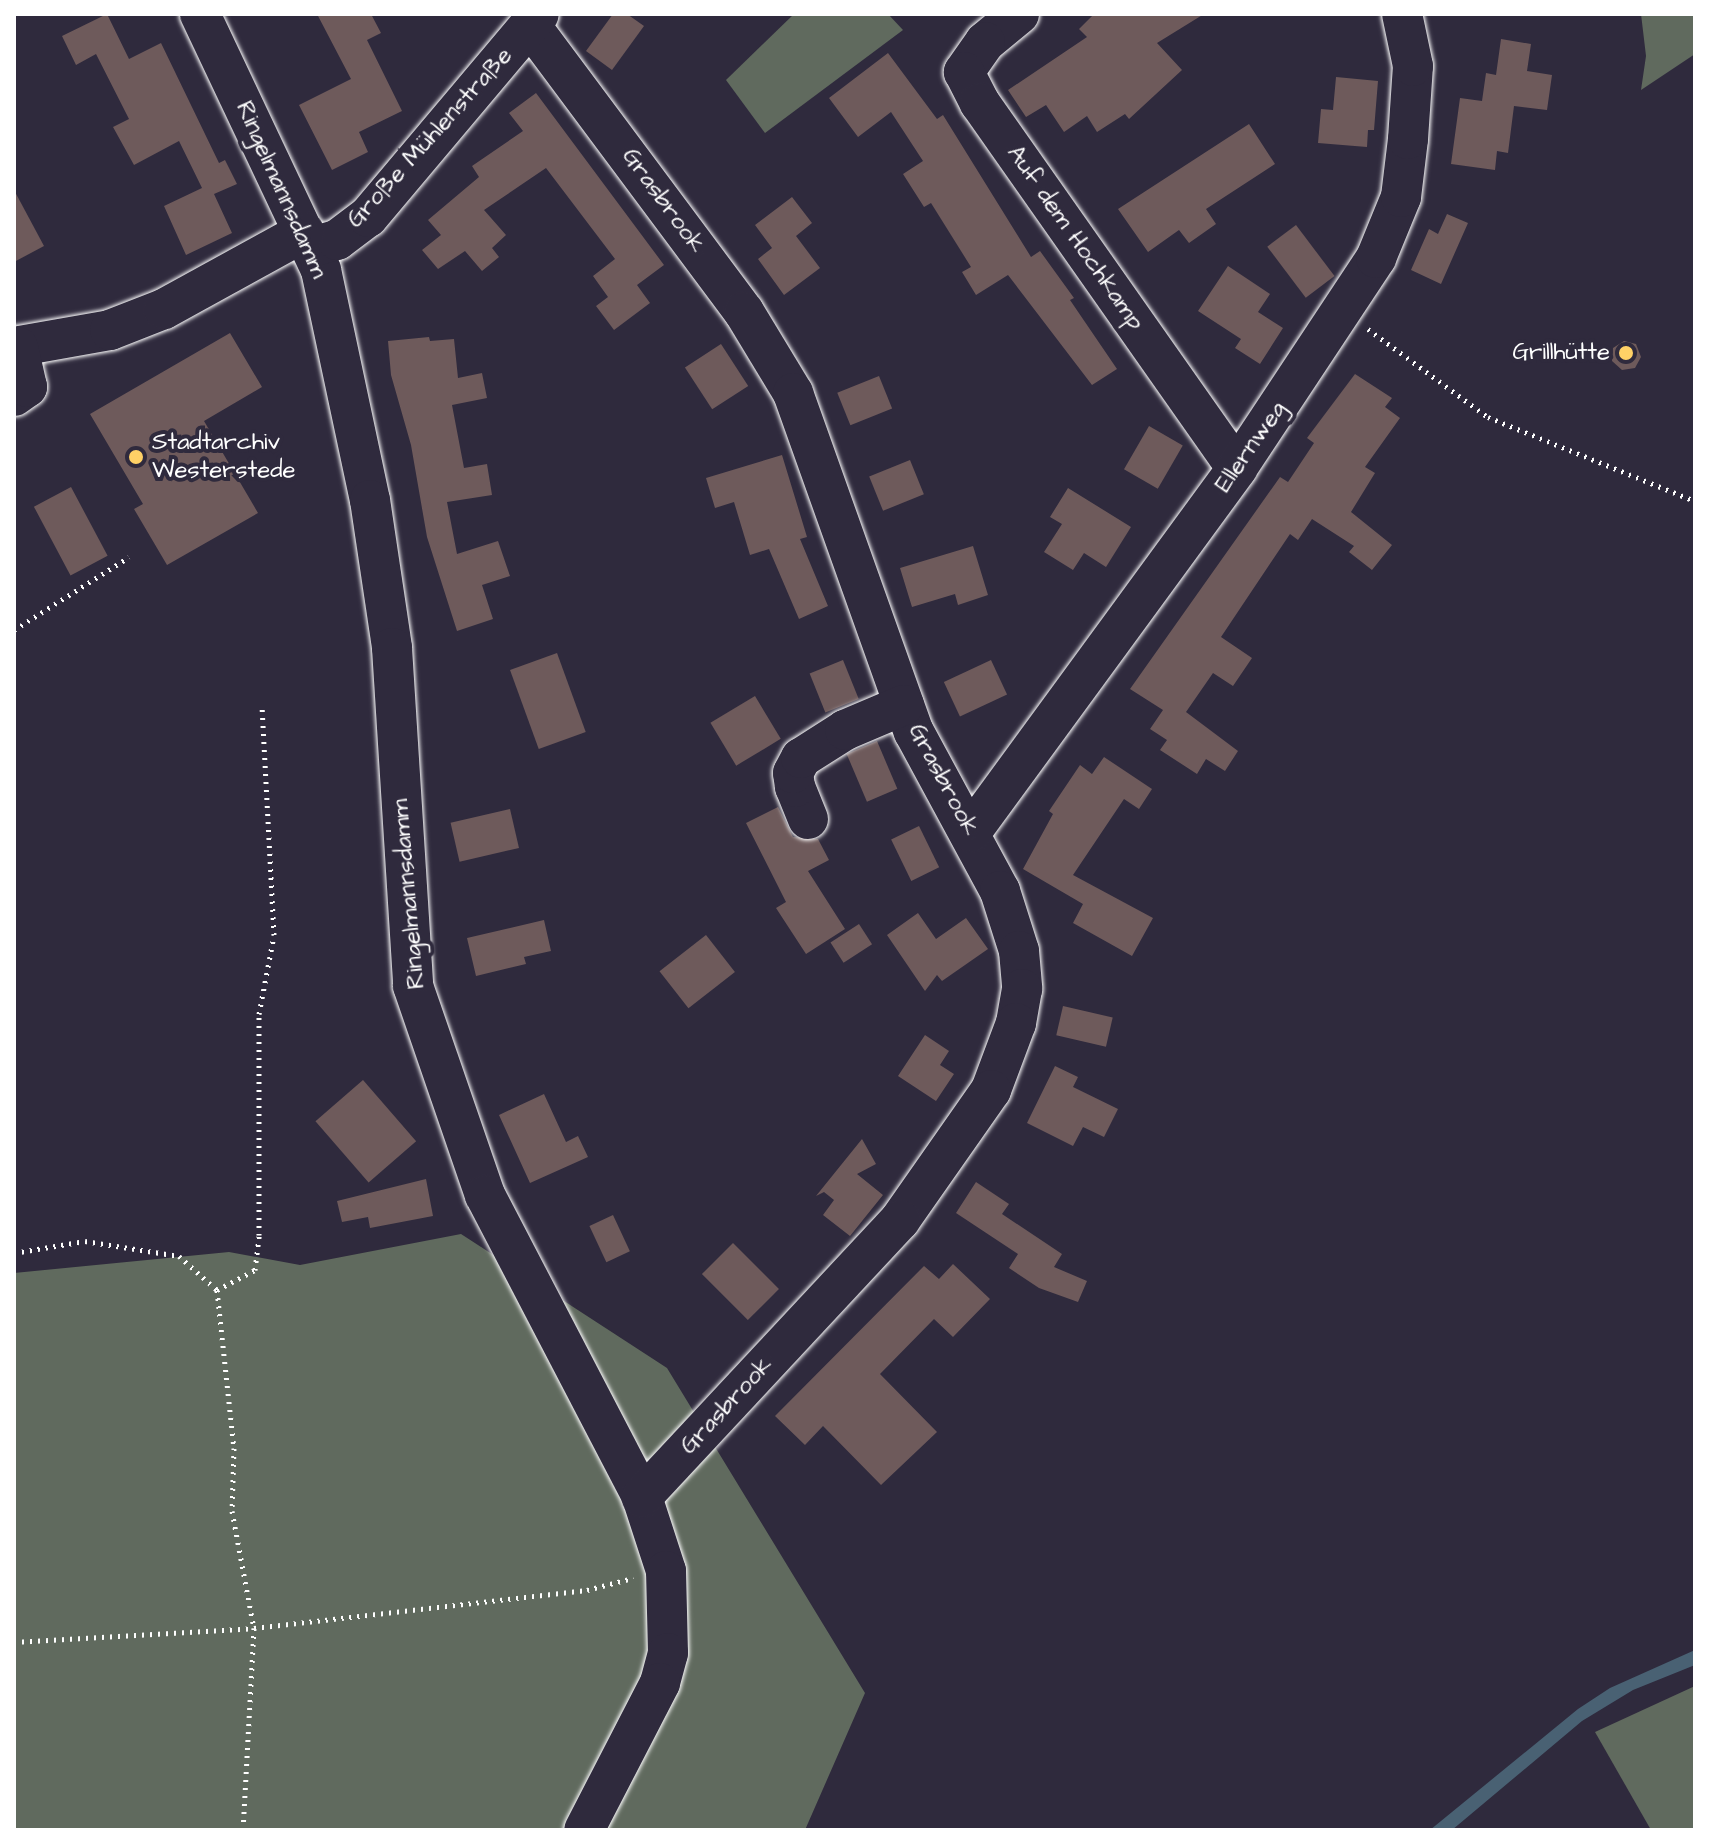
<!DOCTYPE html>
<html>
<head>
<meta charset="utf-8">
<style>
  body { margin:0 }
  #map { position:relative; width:1709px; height:1844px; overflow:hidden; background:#2f2a3d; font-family:"Architects Daughter",sans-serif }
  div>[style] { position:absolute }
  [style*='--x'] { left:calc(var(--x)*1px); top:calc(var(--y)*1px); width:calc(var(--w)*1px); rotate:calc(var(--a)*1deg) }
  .green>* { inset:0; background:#606a5e }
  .water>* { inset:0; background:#496173 }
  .building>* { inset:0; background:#6e5a5b; transform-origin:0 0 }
  .path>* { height:5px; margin-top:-2.5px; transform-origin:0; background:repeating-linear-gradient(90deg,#fff 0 2px,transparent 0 8px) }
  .roads { filter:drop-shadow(0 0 2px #fff) drop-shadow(0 0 2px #fff) }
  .minor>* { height:40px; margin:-20px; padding:0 20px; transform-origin:20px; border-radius:20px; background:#2f2a3d }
  .dots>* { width:22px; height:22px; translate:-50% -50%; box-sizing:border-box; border:4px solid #2f2a3d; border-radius:50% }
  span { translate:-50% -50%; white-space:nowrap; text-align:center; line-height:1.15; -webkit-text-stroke:8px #2f2a3d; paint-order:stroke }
  .street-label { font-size:24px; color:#fff }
  .poi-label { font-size:24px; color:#fff }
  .right { translate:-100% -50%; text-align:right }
  .left { translate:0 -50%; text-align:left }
  .frame { position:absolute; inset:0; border:16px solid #fff; pointer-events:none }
</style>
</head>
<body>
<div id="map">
  <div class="green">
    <div style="clip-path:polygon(794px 14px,888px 14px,903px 30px,765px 133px,726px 80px)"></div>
    <div style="clip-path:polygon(1641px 14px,1695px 14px,1695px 54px,1641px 90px,1646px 56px)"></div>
    <div style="clip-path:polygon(461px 1234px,667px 1368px,865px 1693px,805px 1830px,14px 1830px,14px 1273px,229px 1252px,300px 1265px)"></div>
    <div style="clip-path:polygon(1695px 1686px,1695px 1830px,1651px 1830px,1595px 1732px)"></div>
  </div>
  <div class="water">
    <div style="clip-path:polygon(1695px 1650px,1695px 1665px,1633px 1690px,1582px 1721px,1452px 1830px,1430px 1830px,1578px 1709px,1610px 1688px)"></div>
  </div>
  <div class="building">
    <div style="clip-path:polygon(107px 14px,129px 59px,161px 43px,219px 163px,225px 160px,237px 184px,214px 194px,232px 233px,186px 255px,164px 206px,202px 188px,179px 141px,134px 165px,113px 127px,129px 119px,96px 54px,76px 65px,62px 36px)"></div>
    <div style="clip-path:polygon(317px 14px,371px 14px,381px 33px,367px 40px,402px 111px,359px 132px,368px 152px,332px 170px,299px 105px,351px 79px)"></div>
    <div style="clip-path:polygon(613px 14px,627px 14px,644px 26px,612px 70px,586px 51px)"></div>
    <div style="clip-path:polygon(1094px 14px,1204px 14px,1157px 43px,1182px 70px,1129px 119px,1125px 114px,1097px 132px,1087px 116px,1064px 132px,1046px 105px,1026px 117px,1008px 90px,1087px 37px,1079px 29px)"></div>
    <div style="clip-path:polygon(1501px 39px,1531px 44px,1527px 71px,1552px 75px,1547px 110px,1514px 106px,1508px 153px,1497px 151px,1495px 170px,1451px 164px,1460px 98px,1482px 101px,1486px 73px,1496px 75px)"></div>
    <div style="clip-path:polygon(888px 53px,937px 119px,943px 115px,1031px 257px,1040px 251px,1074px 298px,1070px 300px,1117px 369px,1092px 385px,1008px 275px,976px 295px,962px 272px,971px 267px,931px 203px,924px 207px,903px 174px,923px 161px,891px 112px,858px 137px,829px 98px)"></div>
    <div style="clip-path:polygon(1336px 77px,1378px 81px,1374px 130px,1368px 130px,1367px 147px,1318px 143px,1321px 109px,1333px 110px)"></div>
    <div style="clip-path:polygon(536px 93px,664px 265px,637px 285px,650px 303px,614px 330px,596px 306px,608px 297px,593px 276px,615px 259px,546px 168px,484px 210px,506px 235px,492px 248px,499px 257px,482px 271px,465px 251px,438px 269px,422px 250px,441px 235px,428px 220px,479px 177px,472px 166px,523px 131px,509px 113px)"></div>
    <div style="clip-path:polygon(1249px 124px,1275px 164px,1206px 209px,1216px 224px,1189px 243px,1179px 230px,1148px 252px,1118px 209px)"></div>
    <div style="clip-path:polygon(14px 190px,44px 246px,14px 262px)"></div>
    <div style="clip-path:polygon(792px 197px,812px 223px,796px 236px,820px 268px,784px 295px,758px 259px,772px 248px,755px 225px)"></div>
    <div style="clip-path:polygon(1447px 214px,1468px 223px,1441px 284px,1411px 270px,1429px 229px,1438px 234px)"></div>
    <div style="left:1296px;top:225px;width:64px;height:36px;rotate:53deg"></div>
    <div style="clip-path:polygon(1228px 266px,1270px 294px,1258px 312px,1283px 328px,1260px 364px,1235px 348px,1241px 339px,1198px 311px)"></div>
    <div style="clip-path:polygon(230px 333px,262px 387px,204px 421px,258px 513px,167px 565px,134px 509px,143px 504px,90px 414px)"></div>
    <div style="clip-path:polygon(429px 337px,430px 341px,454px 339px,458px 378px,482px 373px,487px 398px,452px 405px,464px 468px,487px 464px,492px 495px,447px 502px,457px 554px,498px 541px,510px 576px,482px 585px,493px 619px,457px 631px,427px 537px,411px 445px,391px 375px,388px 341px)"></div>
    <div style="clip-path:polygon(1624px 341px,1636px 344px,1641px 357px,1635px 368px,1622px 370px,1612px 361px,1613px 348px)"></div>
    <div style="left:721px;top:344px;width:50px;height:43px;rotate:57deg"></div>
    <div style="clip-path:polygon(1355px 374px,1392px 398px,1385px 407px,1400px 418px,1365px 467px,1375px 473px,1351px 512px,1392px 545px,1372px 570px,1349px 552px,1354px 546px,1312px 519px,1298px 540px,1290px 534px,1221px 637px,1252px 658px,1233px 686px,1213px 673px,1186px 712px,1238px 751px,1225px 771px,1206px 759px,1197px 774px,1160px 750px,1167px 740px,1150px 729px,1163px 710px,1130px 689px,1280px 477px,1288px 482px,1314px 443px,1307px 438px)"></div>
    <div style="left:879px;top:376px;width:35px;height:45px;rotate:68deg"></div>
    <div style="left:1149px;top:426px;width:39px;height:50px;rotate:30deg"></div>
    <div style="clip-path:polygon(782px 455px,807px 537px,800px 539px,828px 606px,799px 619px,769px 549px,750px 555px,734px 502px,715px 508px,706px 478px)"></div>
    <div style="left:910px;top:460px;width:37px;height:44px;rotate:68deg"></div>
    <div style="left:71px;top:487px;width:78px;height:42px;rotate:62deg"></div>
    <div style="clip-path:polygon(1068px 488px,1131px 527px,1106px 567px,1084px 553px,1073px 570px,1044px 552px,1062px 524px,1050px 517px)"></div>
    <div style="clip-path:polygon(973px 546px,988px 595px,958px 605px,955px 594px,912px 607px,900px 568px)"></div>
    <div style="left:557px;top:653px;width:84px;height:50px;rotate:70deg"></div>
    <div style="left:843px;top:660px;width:42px;height:36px;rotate:68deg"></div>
    <div style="left:991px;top:660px;width:38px;height:52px;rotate:65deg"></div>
    <div style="left:755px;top:696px;width:50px;height:52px;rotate:59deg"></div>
    <div style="left:877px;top:741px;width:52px;height:33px;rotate:67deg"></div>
    <div style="clip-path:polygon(1104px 757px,1152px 789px,1139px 809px,1124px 799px,1073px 875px,1153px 918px,1132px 956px,1073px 923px,1083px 904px,1023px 869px,1053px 814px,1049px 811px,1080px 765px,1092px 774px)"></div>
    <div style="clip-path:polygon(778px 807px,793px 837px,818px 839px,829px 860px,808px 871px,845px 929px,806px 954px,776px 908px,786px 902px,746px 823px)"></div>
    <div style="left:510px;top:809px;width:40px;height:61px;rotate:77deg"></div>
    <div style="left:919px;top:826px;width:46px;height:31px;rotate:64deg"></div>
    <div style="clip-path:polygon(918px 913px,936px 939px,966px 918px,988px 949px,942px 981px,937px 975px,925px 991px,887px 935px)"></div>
    <div style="clip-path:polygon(544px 920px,551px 951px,524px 957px,526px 964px,476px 976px,467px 938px)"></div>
    <div style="left:859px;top:924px;width:24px;height:34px;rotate:57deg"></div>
    <div style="left:706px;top:935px;width:47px;height:59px;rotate:52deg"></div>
    <div style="left:1063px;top:1006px;width:51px;height:30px;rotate:13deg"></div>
    <div style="clip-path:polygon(925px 1035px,949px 1051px,940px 1065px,954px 1074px,936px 1101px,898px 1076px)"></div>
    <div style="clip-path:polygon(1055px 1066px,1078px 1077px,1073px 1087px,1118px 1109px,1104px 1137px,1083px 1127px,1073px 1146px,1027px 1123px)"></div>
    <div style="left:363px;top:1080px;width:81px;height:63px;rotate:49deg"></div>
    <div style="clip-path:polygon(544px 1094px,566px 1142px,578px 1136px,588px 1157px,530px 1183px,499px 1115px)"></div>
    <div style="clip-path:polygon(862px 1139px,876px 1164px,857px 1174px,883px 1195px,850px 1236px,823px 1215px,834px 1200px,824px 1192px,816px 1196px)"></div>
    <div style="clip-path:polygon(426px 1179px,433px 1216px,370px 1228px,368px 1217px,342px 1222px,337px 1201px)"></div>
    <div style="clip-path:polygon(976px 1182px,1009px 1204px,1002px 1214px,1062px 1254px,1054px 1267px,1087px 1281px,1078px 1302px,1039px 1288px,1009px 1268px,1018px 1254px,956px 1213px)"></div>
    <div style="left:613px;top:1215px;width:40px;height:26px;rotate:65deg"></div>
    <div style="left:733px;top:1243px;width:65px;height:44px;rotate:45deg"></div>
    <div style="clip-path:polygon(953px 1264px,990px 1299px,953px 1337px,934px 1319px,880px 1374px,937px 1432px,881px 1485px,823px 1426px,805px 1445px,775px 1416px,924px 1266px,939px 1279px)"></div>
  </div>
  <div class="path">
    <div style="--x:1368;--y:329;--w:149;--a:36.3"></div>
    <div style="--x:1488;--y:417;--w:223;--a:22.1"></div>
    <div style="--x:14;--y:630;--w:136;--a:-32.4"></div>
    <div style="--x:14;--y:1253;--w:72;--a:-9.6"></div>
    <div style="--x:85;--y:1241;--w:95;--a:9.1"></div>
    <div style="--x:179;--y:1256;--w:51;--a:41.8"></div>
    <div style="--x:217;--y:1290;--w:159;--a:83.9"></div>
    <div style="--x:234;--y:1448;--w:63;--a:91.8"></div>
    <div style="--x:232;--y:1511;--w:119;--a:79.4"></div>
    <div style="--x:254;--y:1628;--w:202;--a:93.1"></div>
    <div style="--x:217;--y:1290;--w:43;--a:-27.8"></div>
    <div style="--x:255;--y:1270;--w:35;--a:-83"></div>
    <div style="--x:259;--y:1235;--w:221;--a:-90"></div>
    <div style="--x:259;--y:1014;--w:80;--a:-79.2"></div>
    <div style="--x:274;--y:935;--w:228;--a:-93"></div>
    <div style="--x:14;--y:1642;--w:240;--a:-3.3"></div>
    <div style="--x:254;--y:1628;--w:335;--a:-6.5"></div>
    <div style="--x:587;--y:1590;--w:48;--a:-14.6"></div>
  </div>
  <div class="roads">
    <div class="minor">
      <div style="--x:200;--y:14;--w:283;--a:64.7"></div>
      <div style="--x:321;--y:270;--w:235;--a:78"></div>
      <div style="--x:370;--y:500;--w:150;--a:81.5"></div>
      <div style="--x:392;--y:648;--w:339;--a:86.4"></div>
      <div style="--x:413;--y:986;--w:221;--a:71"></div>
      <div style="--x:485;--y:1195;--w:340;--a:62.5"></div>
      <div style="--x:642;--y:1497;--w:78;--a:72"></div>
      <div style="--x:666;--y:1571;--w:82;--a:88.6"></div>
      <div style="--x:668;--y:1653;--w:31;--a:105"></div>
      <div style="--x:660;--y:1683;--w:165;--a:117.3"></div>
      <div style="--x:1019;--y:14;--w:44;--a:140.5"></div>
      <div style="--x:985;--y:42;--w:37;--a:125"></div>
      <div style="--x:964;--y:72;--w:35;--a:63"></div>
      <div style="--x:980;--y:103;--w:446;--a:54.9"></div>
      <div style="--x:530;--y:25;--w:358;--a:53.3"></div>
      <div style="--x:744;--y:312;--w:95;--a:58.8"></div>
      <div style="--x:793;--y:393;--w:360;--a:70.4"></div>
      <div style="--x:914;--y:732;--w:181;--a:61.6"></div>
      <div style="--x:1000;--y:891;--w:63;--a:72.4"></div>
      <div style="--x:1019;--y:951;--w:38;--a:85"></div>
      <div style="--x:1022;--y:989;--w:35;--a:100"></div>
      <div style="--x:1016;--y:1023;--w:72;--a:110.5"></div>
      <div style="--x:991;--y:1090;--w:159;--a:125"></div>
      <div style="--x:900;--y:1220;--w:379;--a:133"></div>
      <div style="--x:312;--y:247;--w:26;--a:-16"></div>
      <div style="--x:337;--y:240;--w:39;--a:-37"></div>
      <div style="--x:368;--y:217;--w:265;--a:-49.9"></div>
      <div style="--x:14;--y:347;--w:97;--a:-10"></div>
      <div style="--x:110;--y:330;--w:58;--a:-21.3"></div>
      <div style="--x:164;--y:309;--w:160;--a:-28.8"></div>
      <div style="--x:14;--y:396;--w:16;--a:-35"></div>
      <div style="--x:27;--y:387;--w:41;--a:-102.7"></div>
      <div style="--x:808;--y:819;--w:35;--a:-112"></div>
      <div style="--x:795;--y:787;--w:14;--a:-98"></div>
      <div style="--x:793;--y:773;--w:17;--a:-62"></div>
      <div style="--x:801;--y:758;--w:52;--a:-32.5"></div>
      <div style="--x:845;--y:730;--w:64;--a:-23"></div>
      <div style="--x:971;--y:832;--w:451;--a:-53.8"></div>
      <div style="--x:1237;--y:468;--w:252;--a:-56.5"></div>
      <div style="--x:1376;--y:258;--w:66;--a:-67.7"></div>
      <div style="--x:1401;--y:197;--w:58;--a:-83.1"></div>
      <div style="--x:1408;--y:139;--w:73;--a:-86.1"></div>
      <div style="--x:1413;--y:66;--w:53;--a:-101.9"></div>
    </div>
  </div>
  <div class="dots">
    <div style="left:1626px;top:353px;background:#ffd166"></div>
    <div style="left:136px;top:457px;background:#ffd166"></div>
  </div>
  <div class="street-label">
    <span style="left:430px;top:138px;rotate:-48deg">Große Mühlenstraße</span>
    <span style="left:281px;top:190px;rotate:66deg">Ringelmannsdamm</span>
    <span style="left:663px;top:201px;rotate:54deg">Grasbrook</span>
    <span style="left:1075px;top:238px;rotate:55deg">Auf dem Hochkamp</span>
    <span style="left:1251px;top:447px;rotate:-55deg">Ellernweg</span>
    <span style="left:943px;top:780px;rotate:62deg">Grasbrook</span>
    <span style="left:409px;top:894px;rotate:-95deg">Ringelmannsdamm</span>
    <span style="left:727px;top:1406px;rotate:-47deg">Grasbrook</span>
  </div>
  <div class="poi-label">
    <span class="right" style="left:1610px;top:353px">Grillhütte</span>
    <span class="left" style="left:152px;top:457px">Stadtarchiv<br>Westerstede</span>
  </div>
  <div class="frame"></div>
</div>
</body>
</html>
